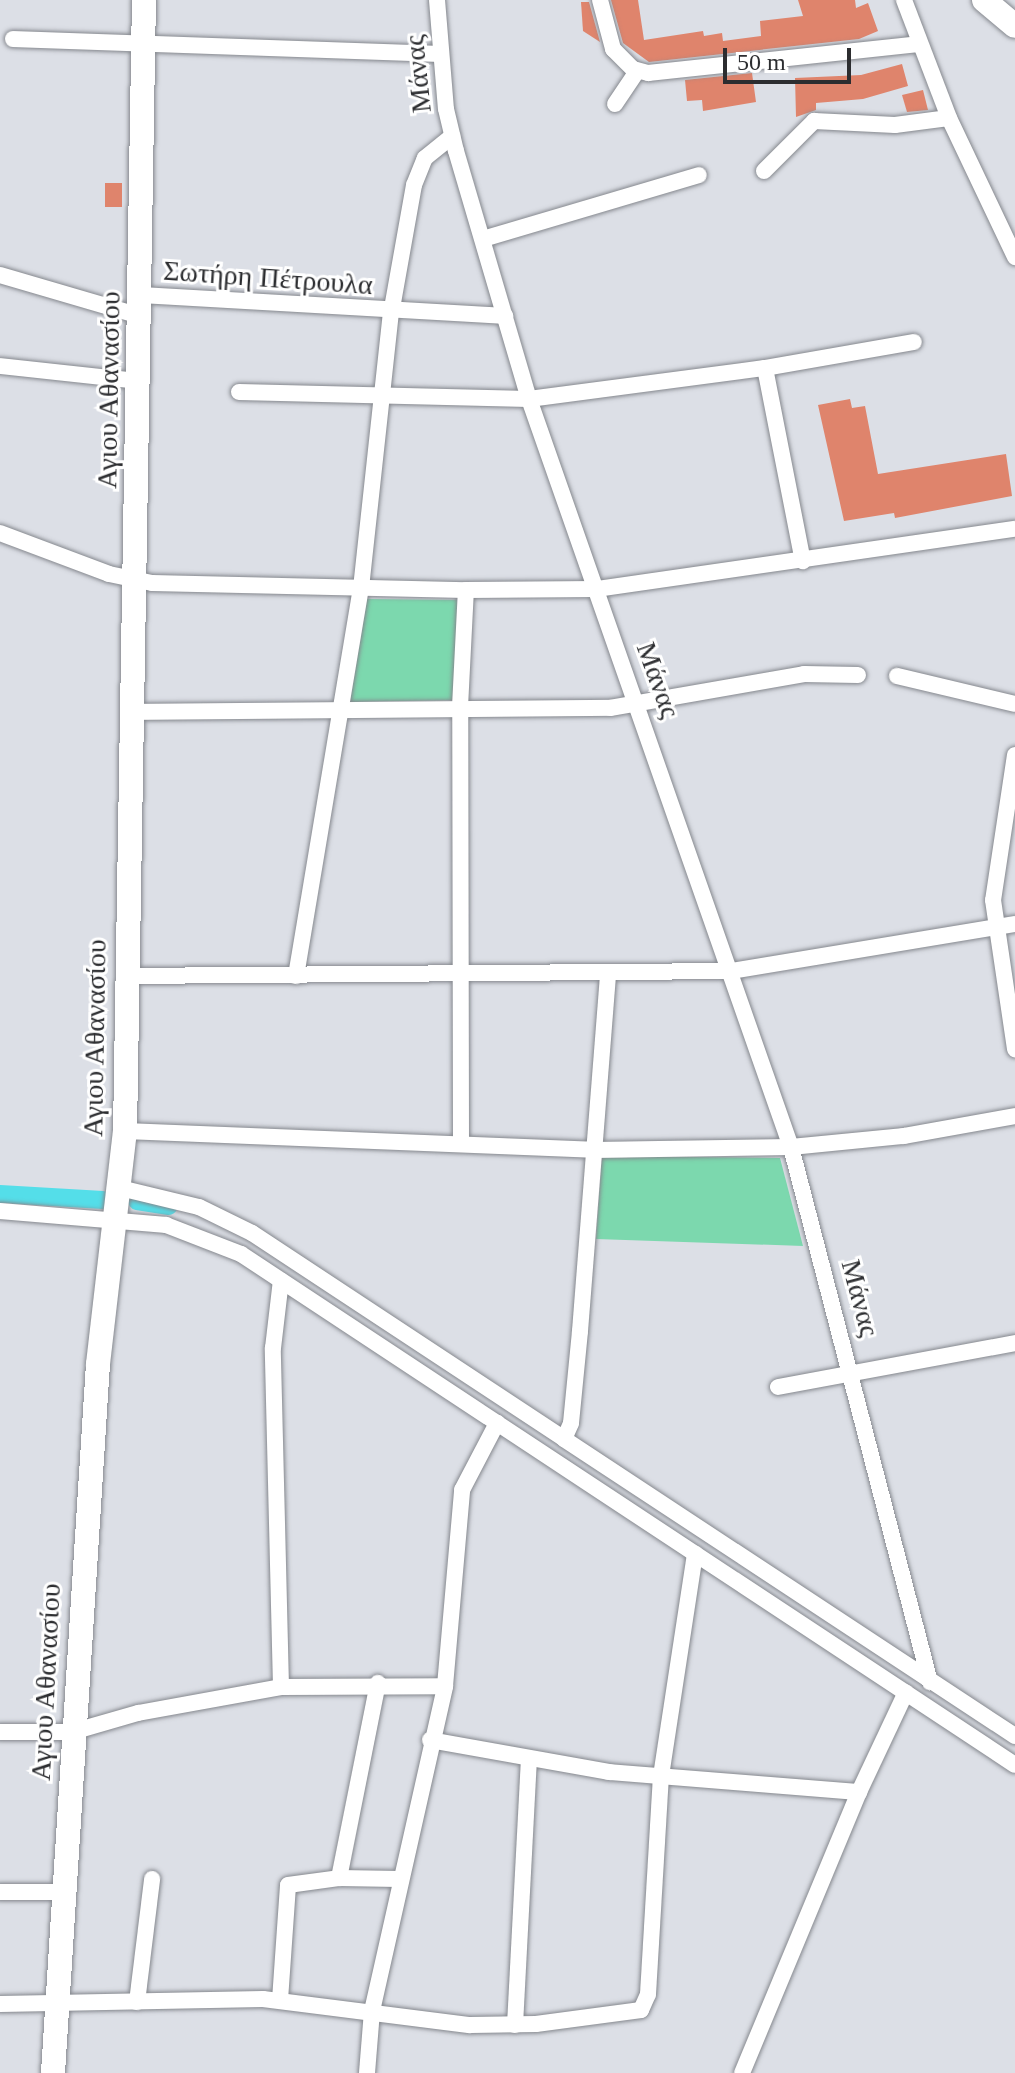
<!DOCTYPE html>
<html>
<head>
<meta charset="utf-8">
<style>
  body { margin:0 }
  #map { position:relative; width:1015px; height:2073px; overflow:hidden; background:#dcdfe6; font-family:Georgia,serif }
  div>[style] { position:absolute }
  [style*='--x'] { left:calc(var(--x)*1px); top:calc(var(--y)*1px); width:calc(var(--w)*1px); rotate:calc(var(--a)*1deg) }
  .green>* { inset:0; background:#7cd8ae }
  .canal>* { height:18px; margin:-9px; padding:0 9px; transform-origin:9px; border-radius:9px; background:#54dee9 }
  .building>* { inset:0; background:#df846c; transform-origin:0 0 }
  .roads { filter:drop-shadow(0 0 2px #85888e) drop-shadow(0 0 2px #85888e) }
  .minor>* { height:16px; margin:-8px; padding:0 8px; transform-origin:8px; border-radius:8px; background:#fff }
  .secondary>* { height:24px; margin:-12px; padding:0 12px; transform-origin:12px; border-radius:12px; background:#fff }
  span { translate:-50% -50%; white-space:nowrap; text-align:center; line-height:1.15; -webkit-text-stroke:6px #fff; paint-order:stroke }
  .street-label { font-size:28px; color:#2c2d30 }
  .scale { position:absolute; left:723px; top:48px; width:128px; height:36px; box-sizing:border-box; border:4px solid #2c2d30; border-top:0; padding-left:10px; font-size:24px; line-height:28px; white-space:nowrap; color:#2c2d30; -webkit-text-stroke:6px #fff; paint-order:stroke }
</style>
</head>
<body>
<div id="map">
  <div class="green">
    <div style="clip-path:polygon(367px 599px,462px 600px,459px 700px,350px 702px)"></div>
    <div style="clip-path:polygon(602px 1156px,780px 1158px,803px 1246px,596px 1239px)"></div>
  </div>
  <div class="canal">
    <div style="--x:0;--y:1194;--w:103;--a:3.3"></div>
    <div style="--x:137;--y:1201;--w:32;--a:9"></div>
  </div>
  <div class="building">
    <div style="clip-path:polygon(611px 0,638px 0,644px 40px,703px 31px,704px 36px,722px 33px,723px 41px,761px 36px,760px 21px,803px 16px,798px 0,855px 0,856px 8px,868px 3px,878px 31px,859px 39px,649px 62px,623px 43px)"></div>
    <div style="clip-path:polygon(581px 2px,589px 2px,600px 42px,583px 31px)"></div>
    <div style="clip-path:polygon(902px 64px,908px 86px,863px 99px,816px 103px,816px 110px,796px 117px,795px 78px,861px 75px)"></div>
    <div style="clip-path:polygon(752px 73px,756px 102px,703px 111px,702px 100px,687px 101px,685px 80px)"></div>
    <div style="clip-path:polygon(923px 90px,928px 110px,907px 112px,902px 95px)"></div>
    <div style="left:105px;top:183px;width:17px;height:24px"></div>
    <div style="clip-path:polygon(850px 399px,852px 408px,865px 406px,878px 474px,1006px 454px,1012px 496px,895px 518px,894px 513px,844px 521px,818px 405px)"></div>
  </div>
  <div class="roads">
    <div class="minor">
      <div style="--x:437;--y:0;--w:109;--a:85.3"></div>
      <div style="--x:446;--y:109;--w:43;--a:76.6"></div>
      <div style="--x:456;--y:151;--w:259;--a:73.6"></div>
      <div style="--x:529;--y:399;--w:793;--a:70.7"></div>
      <div style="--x:791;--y:1147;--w:553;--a:75.44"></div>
      <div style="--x:600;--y:0;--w:51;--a:75.1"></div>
      <div style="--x:613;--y:49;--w:28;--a:45"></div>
      <div style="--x:633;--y:69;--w:16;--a:15"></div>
      <div style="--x:648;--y:73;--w:272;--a:-6.1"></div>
      <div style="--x:904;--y:0;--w:126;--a:69.1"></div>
      <div style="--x:949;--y:118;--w:154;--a:64.6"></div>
      <div style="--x:13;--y:39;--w:427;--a:2"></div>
      <div style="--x:615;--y:104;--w:40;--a:-56"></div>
      <div style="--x:764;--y:171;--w:71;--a:-45"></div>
      <div style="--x:814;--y:121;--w:81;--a:2.8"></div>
      <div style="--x:895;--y:125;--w:54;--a:-7.4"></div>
      <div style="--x:483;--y:239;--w:225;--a:-16.5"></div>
      <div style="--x:0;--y:275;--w:146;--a:16.3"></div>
      <div style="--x:141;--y:295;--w:365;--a:3.3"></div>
      <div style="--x:0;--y:366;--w:139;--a:6.2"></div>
      <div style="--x:765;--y:368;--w:197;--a:78.9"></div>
      <div style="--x:239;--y:392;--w:290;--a:1.4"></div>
      <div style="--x:529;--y:399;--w:238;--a:-7.5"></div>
      <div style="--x:765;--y:368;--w:151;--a:-9.9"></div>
      <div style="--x:0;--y:533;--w:116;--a:20.6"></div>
      <div style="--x:109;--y:574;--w:44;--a:11.8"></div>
      <div style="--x:152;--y:583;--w:314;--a:1.3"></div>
      <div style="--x:466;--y:590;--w:131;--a:-0.4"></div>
      <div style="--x:597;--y:589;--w:422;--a:-8.2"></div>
      <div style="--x:897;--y:676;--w:121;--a:13.3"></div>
      <div style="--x:131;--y:712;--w:479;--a:-0.5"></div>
      <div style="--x:610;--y:708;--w:197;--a:-9.9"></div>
      <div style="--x:804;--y:674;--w:54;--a:1.1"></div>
      <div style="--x:1015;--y:755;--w:147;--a:98.6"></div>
      <div style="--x:993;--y:900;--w:151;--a:81.6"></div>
      <div style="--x:125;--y:976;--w:606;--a:-0.47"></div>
      <div style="--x:731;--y:971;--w:288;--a:-9.4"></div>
      <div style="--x:296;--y:976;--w:393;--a:-80.5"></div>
      <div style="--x:361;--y:588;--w:276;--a:-83.8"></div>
      <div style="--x:391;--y:314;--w:131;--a:-79.9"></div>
      <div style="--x:414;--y:185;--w:29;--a:-68"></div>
      <div style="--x:425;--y:158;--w:35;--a:-39"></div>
      <div style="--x:125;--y:1131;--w:468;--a:2.3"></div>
      <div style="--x:593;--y:1150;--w:198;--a:-0.9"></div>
      <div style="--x:791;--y:1147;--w:114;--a:-5.6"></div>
      <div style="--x:904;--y:1136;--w:113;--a:-10.2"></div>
      <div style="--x:461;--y:1142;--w:435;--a:-90.1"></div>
      <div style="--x:460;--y:707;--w:117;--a:-87.1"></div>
      <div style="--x:120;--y:1188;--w:81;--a:13.5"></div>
      <div style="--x:199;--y:1207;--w:59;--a:26.1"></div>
      <div style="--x:252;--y:1233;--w:374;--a:33.4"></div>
      <div style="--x:564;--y:1439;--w:17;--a:-66"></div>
      <div style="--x:571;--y:1423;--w:92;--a:-84.4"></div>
      <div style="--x:580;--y:1331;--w:359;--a:-85.5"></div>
      <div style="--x:0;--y:1211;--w:167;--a:4.8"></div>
      <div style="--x:166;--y:1225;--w:80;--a:21.1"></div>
      <div style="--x:241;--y:1254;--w:927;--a:33.43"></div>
      <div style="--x:778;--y:1387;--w:241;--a:-10.5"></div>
      <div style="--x:564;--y:1439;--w:540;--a:33.37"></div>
      <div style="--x:281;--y:1687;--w:339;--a:-91.4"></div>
      <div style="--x:273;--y:1348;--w:68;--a:-83.3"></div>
      <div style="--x:0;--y:1732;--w:72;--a:0"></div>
      <div style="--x:72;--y:1732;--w:69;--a:-16.1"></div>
      <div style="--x:138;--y:1713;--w:145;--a:-10.3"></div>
      <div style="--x:281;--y:1687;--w:164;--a:-0.3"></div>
      <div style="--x:430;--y:1740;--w:182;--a:10.1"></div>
      <div style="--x:609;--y:1772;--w:251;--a:4.6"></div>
      <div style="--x:859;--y:1792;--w:304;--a:112.6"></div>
      <div style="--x:859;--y:1792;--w:110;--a:-64.8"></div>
      <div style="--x:339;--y:1878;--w:199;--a:-78.7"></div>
      <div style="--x:0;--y:1892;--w:64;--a:0"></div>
      <div style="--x:280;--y:2000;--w:115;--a:-86"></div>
      <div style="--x:288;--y:1885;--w:51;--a:-7.8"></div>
      <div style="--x:339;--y:1878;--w:60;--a:1"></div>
      <div style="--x:137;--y:2002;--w:124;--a:-83"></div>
      <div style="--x:0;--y:2004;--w:263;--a:-1.1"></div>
      <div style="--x:263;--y:1999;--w:209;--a:7.2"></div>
      <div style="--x:470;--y:2025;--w:66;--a:-0.9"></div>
      <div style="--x:536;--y:2024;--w:106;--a:-7.6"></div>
      <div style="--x:641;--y:2010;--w:17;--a:-66"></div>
      <div style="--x:648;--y:1994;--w:218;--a:-86.6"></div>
      <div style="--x:661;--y:1776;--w:225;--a:-81.3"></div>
      <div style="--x:515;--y:2025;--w:264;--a:-87"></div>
      <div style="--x:367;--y:2073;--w:62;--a:-85.4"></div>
      <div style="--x:372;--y:2011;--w:333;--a:-77.3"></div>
      <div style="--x:445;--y:1686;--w:197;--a:-85"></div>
      <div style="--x:462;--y:1490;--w:76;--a:-62.4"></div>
    </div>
    <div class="secondary">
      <div style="--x:984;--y:0;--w:40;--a:40"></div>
      <div style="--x:53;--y:2073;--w:710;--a:-86.37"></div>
      <div style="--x:98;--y:1364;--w:235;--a:-83.4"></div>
      <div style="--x:125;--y:1131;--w:1131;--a:-89.04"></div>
    </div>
  </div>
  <div class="street-label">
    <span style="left:418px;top:74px;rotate:-96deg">Μάνας</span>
    <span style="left:268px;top:278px;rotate:4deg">Σωτήρη Πέτρουλα</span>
    <span style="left:109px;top:390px;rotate:-89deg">Αγιου Αθανασίου</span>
    <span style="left:658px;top:680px;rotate:70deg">Μάνας</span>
    <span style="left:95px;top:1038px;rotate:-89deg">Αγιου Αθανασίου</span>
    <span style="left:860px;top:1298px;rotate:75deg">Μάνας</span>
    <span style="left:46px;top:1682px;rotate:-87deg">Αγιου Αθανασίου</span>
  </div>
  <div class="scale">50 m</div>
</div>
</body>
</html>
